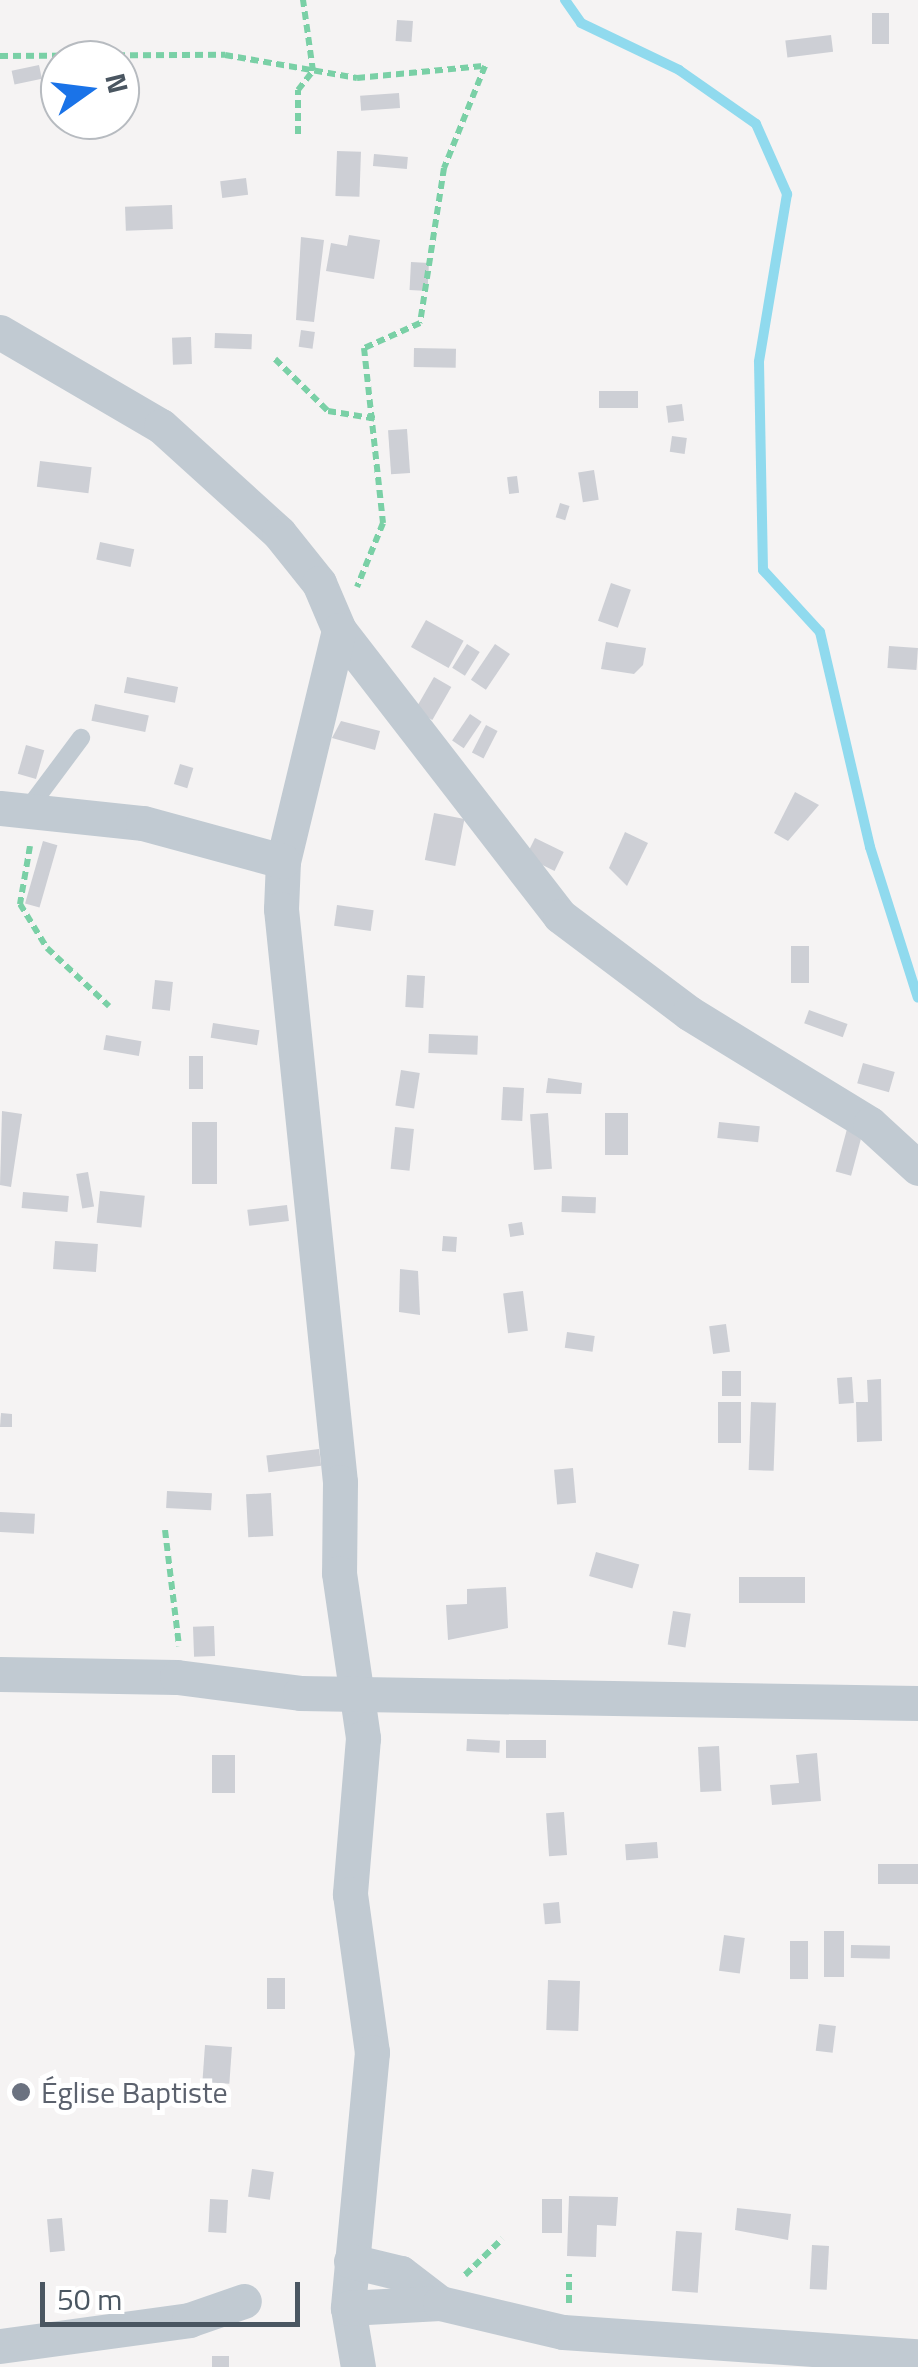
<!DOCTYPE html>
<html>
<head>
<meta charset="utf-8">
<style>
  body { margin:0 }
  #map { position:relative; width:918px; height:2367px; overflow:hidden; background:#f5f3f3; font-family:"Titillium Web",sans-serif }
  div>[style] { position:absolute }
  [style*='--x'] { left:calc(var(--x)*1px); top:calc(var(--y)*1px); width:calc(var(--w)*1px); rotate:calc(var(--a)*1deg) }
  .stream>* { height:10px; margin:-5px; padding:0 5px; transform-origin:5px; border-radius:5px; background:#90daee }
  .building>* { inset:0; background:#cdcfd5; transform-origin:0 0 }
  .path>* { height:6px; margin-top:-3px; transform-origin:0; background:repeating-linear-gradient(90deg,#7ad0a6 0 8px,transparent 0 13px) }
  .lane>* { height:18px; margin:-9px; padding:0 9px; transform-origin:9px; border-radius:9px; background:#c1cad2 }
  .street>* { height:35px; margin:-17.5px; padding:0 17.5px; transform-origin:17.5px; border-radius:17.5px; background:#c1cad2 }
  .dots>* { width:28px; height:28px; translate:-50% -50%; box-sizing:border-box; border:5px solid #fff; border-radius:50% }
  span { translate:-50% -50%; white-space:nowrap; text-align:center; line-height:1.15; -webkit-text-stroke:10px #fff; paint-order:stroke }
  .worship-label { font-size:30px; color:#5b616d }
  .left { translate:0 -50%; text-align:left }
  .north { position:absolute; left:40px; top:40px; width:100px; height:100px; box-sizing:border-box; background:#fff; border:2px solid #b7bbc0; border-radius:50%; rotate:76deg; font-size:28px; font-weight:700; line-height:40px; text-align:center; color:#4a5661 }
  .north::after { content:''; display:block; margin:auto; width:35px; height:45px; background:#1a73e8; clip-path:polygon(50% 0,100% 100%,50% 72%,0 100%) }
  .scale { position:absolute; left:40px; top:2282px; width:260px; height:45px; box-sizing:border-box; border:5px solid #4a5661; border-top:0; padding-left:12px; font-size:30px; line-height:35px; white-space:nowrap; color:#4a5661; -webkit-text-stroke:8px #fff; paint-order:stroke }
</style>
</head>
<body>
<div id="map">
  <div class="stream">
    <div style="--x:565;--y:0;--w:28;--a:55"></div>
    <div style="--x:581;--y:23;--w:109;--a:25.6"></div>
    <div style="--x:679;--y:70;--w:94;--a:35"></div>
    <div style="--x:756;--y:124;--w:77;--a:66.1"></div>
    <div style="--x:787;--y:194;--w:170;--a:99.5"></div>
    <div style="--x:759;--y:362;--w:208;--a:88.9"></div>
    <div style="--x:763;--y:570;--w:84;--a:47.4"></div>
    <div style="--x:820;--y:632;--w:221;--a:76.9"></div>
    <div style="--x:870;--y:847;--w:158;--a:72.4"></div>
  </div>
  <div class="building">
    <div style="left:872px;top:13px;width:17px;height:31px"></div>
    <div style="left:397px;top:20px;width:16px;height:21px;rotate:4deg"></div>
    <div style="left:831px;top:35px;width:17px;height:46px;rotate:83deg"></div>
    <div style="left:39px;top:65px;width:14px;height:28px;rotate:78deg"></div>
    <div style="left:399px;top:93px;width:15px;height:39px;rotate:86deg"></div>
    <div style="left:337px;top:151px;width:24px;height:45px;rotate:2deg"></div>
    <div style="left:374px;top:154px;width:34px;height:12px;rotate:5deg"></div>
    <div style="left:246px;top:178px;width:17px;height:26px;rotate:83deg"></div>
    <div style="left:172px;top:205px;width:24px;height:47px;rotate:88deg"></div>
    <div style="clip-path:polygon(349px 235px,380px 240px,374px 279px,326px 271px,331px 243px,347px 246px)"></div>
    <div style="clip-path:polygon(301px 237px,324px 240px,314px 322px,296px 320px)"></div>
    <div style="left:411px;top:262px;width:18px;height:28px;rotate:3deg"></div>
    <div style="left:301px;top:330px;width:14px;height:17px;rotate:8deg"></div>
    <div style="left:215px;top:333px;width:37px;height:15px;rotate:2deg"></div>
    <div style="left:191px;top:337px;width:27px;height:19px;rotate:88deg"></div>
    <div style="left:414px;top:348px;width:42px;height:19px;rotate:1deg"></div>
    <div style="left:599px;top:391px;width:39px;height:17px"></div>
    <div style="left:682px;top:404px;width:17px;height:16px;rotate:83deg"></div>
    <div style="left:407px;top:429px;width:44px;height:19px;rotate:86deg"></div>
    <div style="left:672px;top:436px;width:15px;height:16px;rotate:8deg"></div>
    <div style="left:40px;top:461px;width:52px;height:26px;rotate:7deg"></div>
    <div style="left:594px;top:470px;width:30px;height:16px;rotate:81deg"></div>
    <div style="left:517px;top:476px;width:17px;height:10px;rotate:83deg"></div>
    <div style="left:560px;top:503px;width:10px;height:15px;rotate:17deg"></div>
    <div style="left:100px;top:542px;width:35px;height:18px;rotate:12deg"></div>
    <div style="left:611px;top:583px;width:21px;height:40px;rotate:19deg"></div>
    <div style="left:426px;top:620px;width:43px;height:31px;rotate:29deg"></div>
    <div style="clip-path:polygon(606px 642px,646px 648px,643px 665px,634px 674px,601px 669px)"></div>
    <div style="left:467px;top:644px;width:15px;height:28px;rotate:32deg"></div>
    <div style="left:495px;top:644px;width:18px;height:43px;rotate:34deg"></div>
    <div style="left:889px;top:646px;width:29px;height:22px;rotate:4deg"></div>
    <div style="left:127px;top:677px;width:52px;height:16px;rotate:11deg"></div>
    <div style="left:434px;top:677px;width:20px;height:38px;rotate:30deg"></div>
    <div style="left:95px;top:704px;width:55px;height:17px;rotate:12deg"></div>
    <div style="left:470px;top:714px;width:14px;height:32px;rotate:34deg"></div>
    <div style="clip-path:polygon(341px 721px,380px 731px,375px 750px,332px 738px)"></div>
    <div style="left:486px;top:725px;width:13px;height:31px;rotate:27deg"></div>
    <div style="left:26px;top:745px;width:19px;height:30px;rotate:16deg"></div>
    <div style="left:180px;top:764px;width:14px;height:21px;rotate:17deg"></div>
    <div style="clip-path:polygon(795px 792px,819px 805px,788px 841px,774px 833px)"></div>
    <div style="left:434px;top:813px;width:31px;height:48px;rotate:11deg"></div>
    <div style="clip-path:polygon(625px 832px,648px 843px,627px 886px,609px 868px)"></div>
    <div style="left:535px;top:838px;width:32px;height:21px;rotate:26deg"></div>
    <div style="left:43px;top:841px;width:15px;height:65px;rotate:16deg"></div>
    <div style="left:337px;top:905px;width:37px;height:21px;rotate:8deg"></div>
    <div style="left:791px;top:946px;width:18px;height:37px"></div>
    <div style="left:407px;top:975px;width:18px;height:32px;rotate:3deg"></div>
    <div style="left:155px;top:980px;width:18px;height:29px;rotate:6deg"></div>
    <div style="left:809px;top:1010px;width:41px;height:14px;rotate:20deg"></div>
    <div style="left:213px;top:1023px;width:47px;height:15px;rotate:9deg"></div>
    <div style="left:429px;top:1034px;width:49px;height:19px;rotate:2deg"></div>
    <div style="left:106px;top:1035px;width:36px;height:15px;rotate:10deg"></div>
    <div style="left:189px;top:1056px;width:14px;height:33px"></div>
    <div style="left:863px;top:1063px;width:33px;height:21px;rotate:16deg"></div>
    <div style="left:401px;top:1070px;width:19px;height:36px;rotate:9deg"></div>
    <div style="clip-path:polygon(548px 1078px,582px 1083px,581px 1094px,546px 1093px)"></div>
    <div style="left:503px;top:1087px;width:21px;height:33px;rotate:3deg"></div>
    <div style="clip-path:polygon(2px 1111px,22px 1114px,11px 1187px,0 1185px)"></div>
    <div style="left:548px;top:1113px;width:56px;height:18px;rotate:86deg"></div>
    <div style="left:605px;top:1113px;width:23px;height:42px"></div>
    <div style="left:192px;top:1122px;width:25px;height:62px"></div>
    <div style="left:719px;top:1122px;width:41px;height:16px;rotate:6deg"></div>
    <div style="left:395px;top:1127px;width:19px;height:42px;rotate:6deg"></div>
    <div style="left:847px;top:1129px;width:16px;height:44px;rotate:15deg"></div>
    <div style="left:88px;top:1172px;width:35px;height:12px;rotate:80deg"></div>
    <div style="left:100px;top:1191px;width:45px;height:32px;rotate:6deg"></div>
    <div style="left:23px;top:1192px;width:46px;height:16px;rotate:5deg"></div>
    <div style="left:562px;top:1196px;width:34px;height:16px;rotate:2deg"></div>
    <div style="left:287px;top:1205px;width:16px;height:40px;rotate:83deg"></div>
    <div style="left:522px;top:1222px;width:13px;height:14px;rotate:81deg"></div>
    <div style="left:443px;top:1236px;width:14px;height:15px;rotate:4deg"></div>
    <div style="left:55px;top:1241px;width:43px;height:28px;rotate:4deg"></div>
    <div style="clip-path:polygon(400px 1269px,418px 1271px,420px 1315px,399px 1312px)"></div>
    <div style="left:523px;top:1291px;width:40px;height:20px;rotate:83deg"></div>
    <div style="left:726px;top:1324px;width:28px;height:17px;rotate:82deg"></div>
    <div style="left:567px;top:1332px;width:28px;height:16px;rotate:8deg"></div>
    <div style="left:722px;top:1371px;width:19px;height:25px"></div>
    <div style="left:852px;top:1377px;width:26px;height:15px;rotate:86deg"></div>
    <div style="clip-path:polygon(881px 1379px,882px 1441px,857px 1442px,856px 1402px,868px 1402px,867px 1380px)"></div>
    <div style="left:718px;top:1402px;width:23px;height:41px"></div>
    <div style="left:751px;top:1402px;width:25px;height:68px;rotate:2deg"></div>
    <div style="clip-path:polygon(1px 1413px,12px 1414px,12px 1427px,0 1427px)"></div>
    <div style="left:319px;top:1449px;width:17px;height:53px;rotate:83deg"></div>
    <div style="left:573px;top:1468px;width:35px;height:19px;rotate:85deg"></div>
    <div style="left:167px;top:1491px;width:45px;height:17px;rotate:3deg"></div>
    <div style="left:271px;top:1493px;width:43px;height:25px;rotate:87deg"></div>
    <div style="left:0;top:1512px;width:35px;height:20px;rotate:3deg"></div>
    <div style="left:596px;top:1552px;width:45px;height:25px;rotate:16deg"></div>
    <div style="left:739px;top:1577px;width:66px;height:26px"></div>
    <div style="clip-path:polygon(506px 1587px,508px 1628px,448px 1640px,446px 1605px,467px 1604px,467px 1589px)"></div>
    <div style="left:673px;top:1611px;width:18px;height:34px;rotate:9deg"></div>
    <div style="left:214px;top:1626px;width:30px;height:21px;rotate:88deg"></div>
    <div style="left:467px;top:1739px;width:33px;height:12px;rotate:3deg"></div>
    <div style="left:546px;top:1740px;width:18px;height:40px;rotate:90deg"></div>
    <div style="left:719px;top:1746px;width:45px;height:21px;rotate:87deg"></div>
    <div style="clip-path:polygon(817px 1753px,821px 1801px,772px 1805px,770px 1785px,799px 1783px,796px 1755px)"></div>
    <div style="left:212px;top:1755px;width:23px;height:38px"></div>
    <div style="left:564px;top:1812px;width:43px;height:18px;rotate:86deg"></div>
    <div style="left:657px;top:1842px;width:16px;height:32px;rotate:86deg"></div>
    <div style="left:918px;top:1864px;width:20px;height:40px;rotate:90deg"></div>
    <div style="left:559px;top:1902px;width:21px;height:16px;rotate:85deg"></div>
    <div style="left:824px;top:1931px;width:20px;height:46px"></div>
    <div style="left:724px;top:1935px;width:21px;height:36px;rotate:8deg"></div>
    <div style="left:790px;top:1941px;width:18px;height:38px"></div>
    <div style="left:851px;top:1945px;width:39px;height:13px;rotate:1deg"></div>
    <div style="left:267px;top:1978px;width:18px;height:31px"></div>
    <div style="left:548px;top:1980px;width:32px;height:50px;rotate:2deg"></div>
    <div style="left:819px;top:2024px;width:17px;height:27px;rotate:7deg"></div>
    <div style="left:205px;top:2045px;width:27px;height:37px;rotate:4deg"></div>
    <div style="left:252px;top:2169px;width:22px;height:28px;rotate:8deg"></div>
    <div style="clip-path:polygon(569px 2196px,618px 2197px,616px 2226px,597px 2225px,596px 2257px,567px 2256px)"></div>
    <div style="left:210px;top:2199px;width:18px;height:33px;rotate:3deg"></div>
    <div style="left:542px;top:2199px;width:20px;height:34px"></div>
    <div style="clip-path:polygon(737px 2208px,791px 2214px,788px 2240px,735px 2230px)"></div>
    <div style="left:62px;top:2218px;width:33px;height:15px;rotate:85deg"></div>
    <div style="left:676px;top:2231px;width:26px;height:60px;rotate:4deg"></div>
    <div style="left:812px;top:2245px;width:17px;height:44px;rotate:3deg"></div>
    <div style="left:212px;top:2356px;width:17px;height:11px"></div>
  </div>
  <div class="path">
    <div style="--x:0;--y:56;--w:225;--a:-0.3"></div>
    <div style="--x:225;--y:55;--w:134;--a:9.9"></div>
    <div style="--x:357;--y:78;--w:129;--a:-5.4"></div>
    <div style="--x:485;--y:66;--w:110;--a:111.9"></div>
    <div style="--x:444;--y:168;--w:157;--a:98.8"></div>
    <div style="--x:420;--y:323;--w:61;--a:155.9"></div>
    <div style="--x:364;--y:348;--w:176;--a:83.8"></div>
    <div style="--x:383;--y:523;--w:69;--a:112.1"></div>
    <div style="--x:298;--y:134;--w:44;--a:-90"></div>
    <div style="--x:298;--y:90;--w:24;--a:-52"></div>
    <div style="--x:313;--y:71;--w:72;--a:-98"></div>
    <div style="--x:275;--y:359;--w:74;--a:44.5"></div>
    <div style="--x:328;--y:411;--w:50;--a:9.3"></div>
    <div style="--x:30;--y:846;--w:59;--a:99.8"></div>
    <div style="--x:20;--y:904;--w:52;--a:58.5"></div>
    <div style="--x:47;--y:948;--w:85;--a:43.1"></div>
    <div style="--x:165;--y:1530;--w:117;--a:83.1"></div>
    <div style="--x:465;--y:2275;--w:52;--a:-44.2"></div>
    <div style="--x:569;--y:2303;--w:29;--a:-90"></div>
  </div>
  <div class="lane">
    <div style="--x:28;--y:809;--w:89;--a:-53.3"></div>
  </div>
  <div class="street">
    <div style="--x:0;--y:332;--w:186;--a:30.3"></div>
    <div style="--x:161;--y:426;--w:159;--a:42.2"></div>
    <div style="--x:279;--y:533;--w:64;--a:51.3"></div>
    <div style="--x:319;--y:583;--w:51;--a:66.9"></div>
    <div style="--x:339;--y:630;--w:361;--a:52.3"></div>
    <div style="--x:560;--y:916;--w:161;--a:36.9"></div>
    <div style="--x:689;--y:1013;--w:212;--a:31.5"></div>
    <div style="--x:870;--y:1124;--w:65;--a:42.5"></div>
    <div style="--x:339;--y:630;--w:238;--a:103.6"></div>
    <div style="--x:283;--y:861;--w:48;--a:92.4"></div>
    <div style="--x:281;--y:909;--w:576;--a:84.12"></div>
    <div style="--x:340;--y:1482;--w:91;--a:90.6"></div>
    <div style="--x:339;--y:1573;--w:167;--a:81.7"></div>
    <div style="--x:363;--y:1738;--w:157;--a:94.8"></div>
    <div style="--x:350;--y:1894;--w:160;--a:82.1"></div>
    <div style="--x:372;--y:2052;--w:257;--a:95.4"></div>
    <div style="--x:348;--y:2308;--w:60;--a:80.4"></div>
    <div style="--x:0;--y:808;--w:144;--a:6"></div>
    <div style="--x:143;--y:823;--w:145;--a:15.2"></div>
    <div style="--x:0;--y:1674;--w:177;--a:1"></div>
    <div style="--x:177;--y:1677;--w:124;--a:7.4"></div>
    <div style="--x:300;--y:1693;--w:618;--a:0.93"></div>
    <div style="--x:351;--y:2261;--w:51;--a:13.5"></div>
    <div style="--x:401;--y:2273;--w:49;--a:37.6"></div>
    <div style="--x:348;--y:2308;--w:92;--a:-3.1"></div>
    <div style="--x:440;--y:2303;--w:126;--a:13.3"></div>
    <div style="--x:563;--y:2332;--w:356;--a:3.9"></div>
    <div style="--x:0;--y:2346;--w:191;--a:-7.8"></div>
    <div style="--x:189;--y:2320;--w:58;--a:-19.1"></div>
  </div>
  <div class="dots">
    <div style="left:21px;top:2092px;background:#6b7280"></div>
  </div>
  <div class="worship-label">
    <span class="left" style="left:41px;top:2092px">Église Baptiste</span>
  </div>
  <div class="north">N</div>
  <div class="scale">50 m</div>
</div>
</body>
</html>
